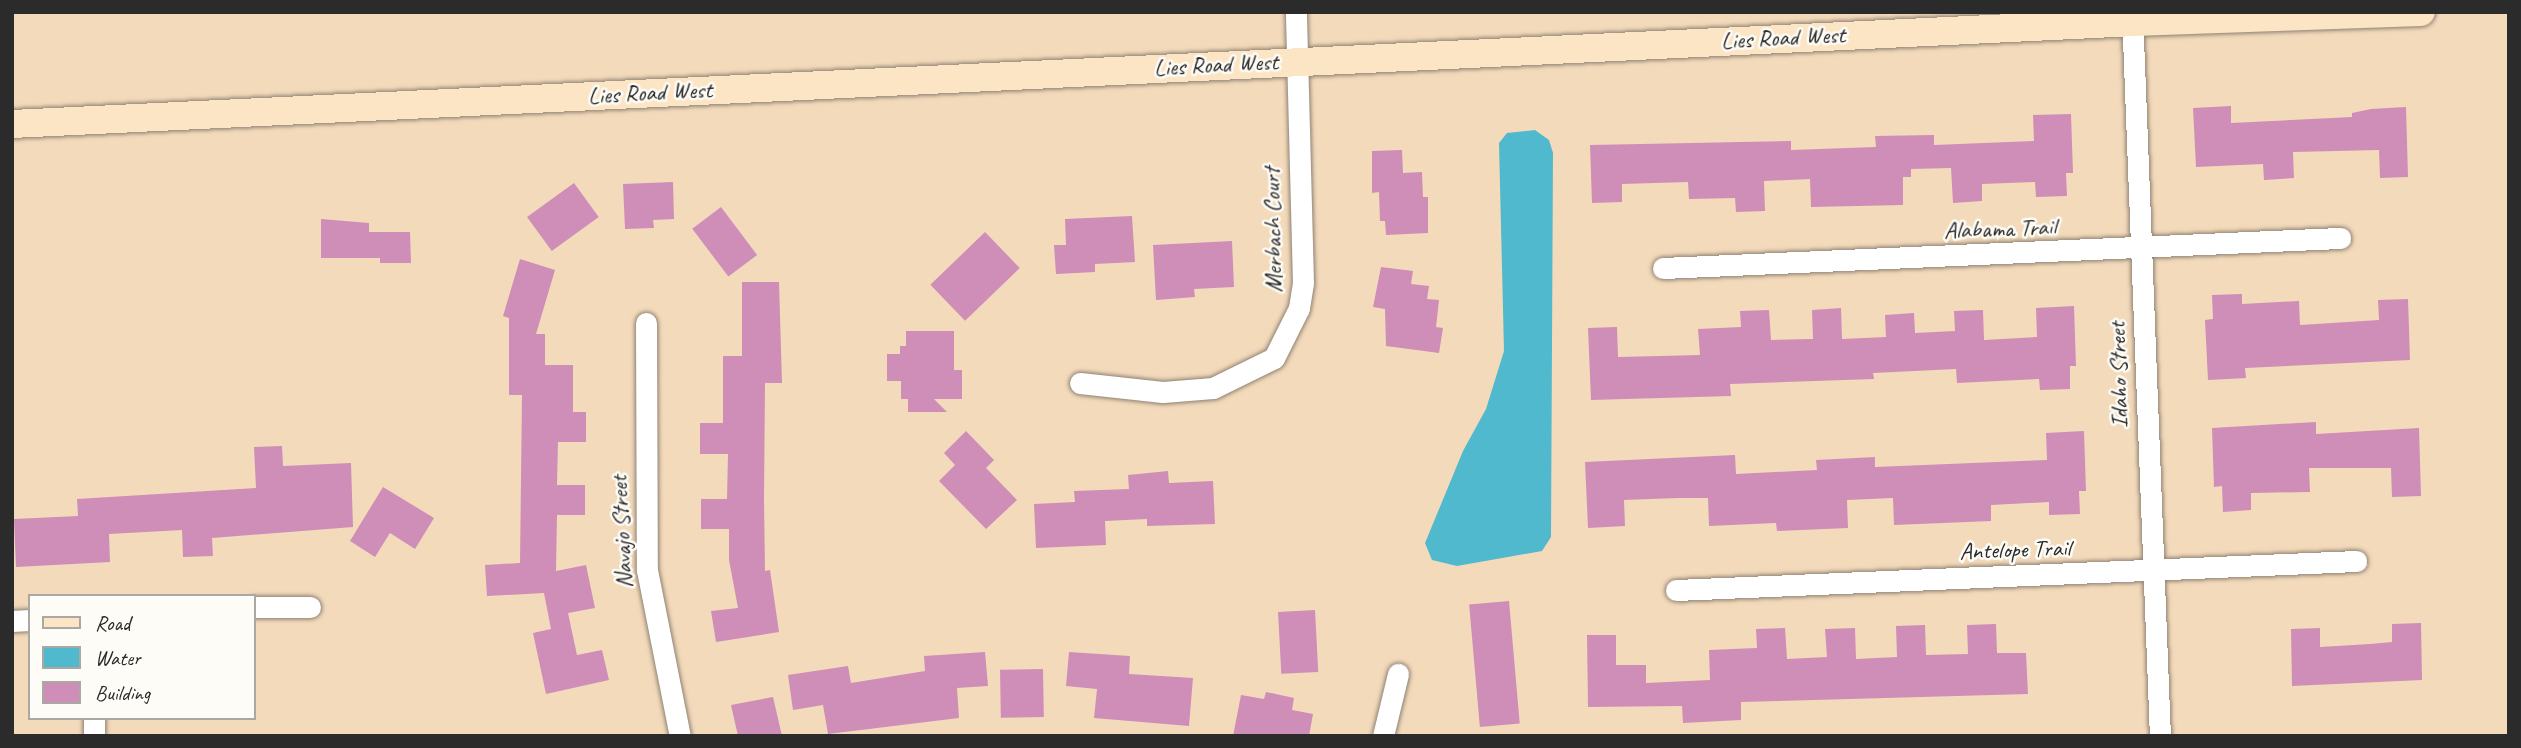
<!DOCTYPE html>
<html>
<head>
<meta charset="utf-8">
<style>
  body { margin:0 }
  #map { position:relative; width:2521px; height:748px; overflow:hidden; background:#f3dabb; font-family:Caveat,sans-serif }
  div>[style] { position:absolute }
  [style*='--x'] { left:calc(var(--x)*1px); top:calc(var(--y)*1px); width:calc(var(--w)*1px); rotate:calc(var(--a)*1deg) }
  .water>* { inset:0; background:#50b9cd }
  .building>* { inset:0; background:#ce8eb8; transform-origin:0 0 }
  .roads { filter:drop-shadow(0 0 2px #8f8273) drop-shadow(0 0 2px #8f8273) }
  .street>* { height:21px; margin:-10.5px; padding:0 10.5px; transform-origin:10.5px; border-radius:10.5px; background:#fff }
  .secondary>* { height:28px; margin:-14px; padding:0 14px; transform-origin:14px; border-radius:14px; background:#fce5c4 }
  span { translate:-50% -50%; white-space:nowrap; text-align:center; line-height:1.15; -webkit-text-stroke:5px #fdfcf7; paint-order:stroke }
  .street-label { font-size:24px; color:#2b2b2b }
  .frame { position:absolute; inset:0; border:14px solid #2b2b2b; pointer-events:none }
  .legend { position:absolute; left:28px; top:594px; width:228px; height:126px; box-sizing:border-box; background:#fdfcf7; border:2px solid #a9a8a5; margin:0; padding:9px 12px; list-style:none; font-size:21px; color:#2b2b2b }
  .legend li { display:flex; align-items:center; gap:14px; height:35px }
  .legend b { width:35px; border:2px solid #a9a8a5 }
</style>
</head>
<body>
<div id="map">
  <div class="water">
    <div style="clip-path:polygon(1535px 130px,1549px 140px,1553px 153px,1551px 537px,1542px 551px,1457px 566px,1432px 560px,1425px 543px,1463px 451px,1486px 409px,1504px 351px,1499px 143px,1507px 133px)"></div>
  </div>
  <div class="building">
    <div style="clip-path:polygon(2231px 106px,2231px 123px,2352px 117px,2352px 113px,2371px 109px,2406px 107px,2408px 177px,2380px 178px,2379px 150px,2293px 152px,2294px 178px,2264px 180px,2263px 164px,2196px 167px,2193px 108px)"></div>
    <div style="clip-path:polygon(2071px 114px,2073px 173px,2066px 173px,2067px 196px,2036px 197px,2035px 182px,1982px 184px,1982px 201px,1953px 203px,1951px 168px,1911px 169px,1911px 177px,1903px 177px,1903px 205px,1811px 207px,1810px 179px,1764px 181px,1765px 211px,1736px 212px,1735px 198px,1689px 199px,1688px 182px,1622px 184px,1622px 202px,1592px 203px,1590px 145px,1791px 141px,1791px 150px,1876px 147px,1875px 136px,1934px 135px,1934px 145px,2034px 141px,2033px 115px)"></div>
    <div style="clip-path:polygon(1402px 150px,1403px 173px,1422px 172px,1423px 197px,1428px 197px,1428px 233px,1386px 235px,1385px 221px,1380px 221px,1379px 192px,1372px 193px,1372px 151px)"></div>
    <div style="clip-path:polygon(673px 182px,674px 219px,653px 220px,654px 228px,625px 229px,623px 184px)"></div>
    <div style="left:574px;top:183px;width:42px;height:58px;rotate:54deg"></div>
    <div style="left:721px;top:207px;width:60px;height:36px;rotate:53deg"></div>
    <div style="clip-path:polygon(1132px 216px,1135px 262px,1095px 264px,1095px 272px,1056px 274px,1054px 245px,1066px 245px,1065px 219px)"></div>
    <div style="clip-path:polygon(321px 219px,369px 223px,369px 232px,410px 232px,411px 263px,380px 263px,380px 258px,321px 258px)"></div>
    <div style="left:985px;top:232px;width:50px;height:76px;rotate:46deg"></div>
    <div style="clip-path:polygon(1232px 241px,1234px 287px,1194px 289px,1195px 297px,1156px 300px,1153px 245px)"></div>
    <div style="clip-path:polygon(520px 259px,555px 270px,536px 334px,545px 334px,545px 365px,573px 365px,573px 412px,586px 412px,586px 442px,558px 442px,557px 485px,585px 485px,585px 515px,557px 515px,556px 571px,586px 565px,595px 608px,568px 613px,577px 655px,602px 650px,609px 680px,546px 694px,533px 633px,551px 629px,544px 593px,487px 596px,485px 565px,520px 563px,522px 395px,509px 395px,509px 318px,503px 316px)"></div>
    <div style="clip-path:polygon(1381px 267px,1413px 271px,1411px 284px,1429px 286px,1427px 299px,1439px 300px,1436px 327px,1443px 328px,1439px 353px,1386px 346px,1385px 309px,1373px 307px)"></div>
    <div style="clip-path:polygon(742px 282px,779px 282px,782px 383px,765px 383px,764px 499px,765px 571px,770px 570px,779px 632px,716px 642px,711px 611px,738px 608px,729px 560px,729px 529px,701px 529px,701px 499px,727px 499px,728px 454px,700px 454px,700px 423px,723px 423px,723px 356px,742px 356px)"></div>
    <div style="clip-path:polygon(2242px 294px,2242px 304px,2299px 301px,2300px 325px,2379px 320px,2378px 300px,2408px 299px,2410px 360px,2245px 368px,2246px 378px,2208px 380px,2205px 320px,2213px 319px,2212px 295px)"></div>
    <div style="clip-path:polygon(2074px 306px,2076px 366px,2070px 366px,2070px 389px,2040px 390px,2039px 379px,1957px 383px,1956px 369px,1873px 373px,1874px 379px,1730px 384px,1731px 396px,1591px 400px,1588px 328px,1617px 327px,1618px 357px,1700px 355px,1698px 329px,1741px 327px,1740px 311px,1769px 310px,1771px 340px,1813px 339px,1812px 310px,1841px 308px,1842px 339px,1886px 337px,1885px 315px,1914px 313px,1915px 333px,1955px 331px,1954px 311px,1983px 310px,1984px 340px,2037px 337px,2036px 308px)"></div>
    <div style="clip-path:polygon(906px 331px,954px 331px,954px 370px,962px 370px,962px 399px,934px 399px,947px 412px,908px 412px,908px 399px,901px 399px,901px 381px,887px 381px,887px 354px,900px 354px,900px 346px,906px 346px)"></div>
    <div style="clip-path:polygon(2316px 422px,2316px 434px,2419px 428px,2421px 496px,2392px 497px,2391px 468px,2309px 468px,2310px 492px,2251px 493px,2251px 510px,2223px 512px,2222px 486px,2214px 487px,2212px 428px)"></div>
    <div style="clip-path:polygon(966px 431px,994px 460px,986px 468px,1017px 500px,986px 529px,939px 481px,955px 465px,944px 453px)"></div>
    <div style="clip-path:polygon(2084px 431px,2086px 491px,2079px 491px,2080px 514px,2049px 515px,2049px 502px,1991px 505px,1991px 521px,1894px 525px,1893px 498px,1847px 500px,1848px 528px,1777px 531px,1776px 523px,1709px 526px,1708px 498px,1678px 498px,1624px 500px,1625px 526px,1588px 528px,1585px 462px,1735px 455px,1736px 474px,1817px 470px,1816px 460px,1875px 457px,1875px 467px,2047px 460px,2046px 433px)"></div>
    <div style="clip-path:polygon(282px 446px,283px 466px,351px 463px,353px 527px,212px 538px,213px 556px,183px 557px,182px 530px,109px 534px,110px 562px,16px 567px,14px 519px,78px 516px,77px 499px,256px 488px,254px 447px)"></div>
    <div style="clip-path:polygon(1168px 471px,1169px 483px,1213px 481px,1215px 524px,1147px 526px,1147px 519px,1105px 521px,1106px 545px,1036px 548px,1034px 504px,1075px 502px,1074px 491px,1129px 489px,1128px 475px)"></div>
    <div style="clip-path:polygon(383px 487px,434px 518px,415px 549px,390px 533px,375px 557px,350px 541px)"></div>
    <div style="left:1509px;top:601px;width:123px;height:40px;rotate:85deg"></div>
    <div style="left:1315px;top:610px;width:62px;height:37px;rotate:87deg"></div>
    <div style="clip-path:polygon(2421px 623px,2422px 680px,2292px 686px,2291px 629px,2320px 628px,2320px 647px,2370px 644px,2392px 642px,2392px 624px)"></div>
    <div style="clip-path:polygon(1996px 624px,1997px 653px,2026px 653px,2028px 694px,1741px 702px,1741px 720px,1683px 723px,1682px 706px,1588px 707px,1587px 635px,1616px 635px,1616px 665px,1646px 665px,1646px 683px,1710px 680px,1709px 650px,1757px 648px,1756px 629px,1785px 628px,1787px 659px,1827px 657px,1825px 629px,1855px 628px,1856px 659px,1897px 657px,1896px 626px,1925px 625px,1926px 655px,1968px 654px,1967px 625px)"></div>
    <div style="clip-path:polygon(985px 652px,988px 686px,957px 688px,959px 718px,828px 734px,823px 705px,793px 710px,788px 675px,848px 666px,851px 683px,925px 671px,924px 656px)"></div>
    <div style="clip-path:polygon(1069px 652px,1130px 656px,1129px 674px,1193px 678px,1189px 726px,1094px 718px,1097px 689px,1066px 686px)"></div>
    <div style="left:1043px;top:669px;width:48px;height:43px;rotate:89deg"></div>
    <div style="clip-path:polygon(1266px 692px,1294px 698px,1292px 710px,1313px 714px,1309px 736px,1233px 736px,1241px 695px,1264px 699px)"></div>
    <div style="clip-path:polygon(773px 697px,782px 736px,738px 736px,731px 705px)"></div>
  </div>
  <div class="roads">
    <div class="street">
      <div style="--x:2132;--y:12;--w:725;--a:87.79"></div>
      <div style="--x:1663;--y:268;--w:678;--a:-2.54"></div>
      <div style="--x:646;--y:323;--w:247;--a:89.8"></div>
      <div style="--x:647;--y:570;--w:169;--a:78.8"></div>
      <div style="--x:1080;--y:383;--w:83;--a:6.2"></div>
      <div style="--x:1163;--y:392;--w:50;--a:-4.6"></div>
      <div style="--x:1213;--y:388;--w:68;--a:-26.2"></div>
      <div style="--x:1274;--y:358;--w:56;--a:-63.4"></div>
      <div style="--x:1299;--y:308;--w:25;--a:-81"></div>
      <div style="--x:1303;--y:283;--w:271;--a:-91.5"></div>
      <div style="--x:1676;--y:590;--w:681;--a:-2.44"></div>
      <div style="--x:254;--y:607;--w:56;--a:0"></div>
      <div style="--x:12;--y:621;--w:18;--a:-3"></div>
      <div style="--x:94;--y:736;--w:18;--a:-90"></div>
      <div style="--x:1383;--y:736;--w:64;--a:-76.4"></div>
    </div>
    <div class="secondary">
      <div style="--x:12;--y:124;--w:2123;--a:-2.75"></div>
      <div style="--x:2133;--y:22;--w:288;--a:-2"></div>
    </div>
  </div>
  <div class="street-label">
    <span style="left:1783px;top:38px;rotate:-3deg">Lies Road West</span>
    <span style="left:1216px;top:65px;rotate:-3deg">Lies Road West</span>
    <span style="left:650px;top:93px;rotate:-3deg">Lies Road West</span>
    <span style="left:2000px;top:229px;rotate:-2deg">Alabama Trail</span>
    <span style="left:1273px;top:230px;rotate:-91deg">Merbach Court</span>
    <span style="left:2119px;top:375px;rotate:-92deg">Idaho Street</span>
    <span style="left:622px;top:532px;rotate:-93deg">Navajo Street</span>
    <span style="left:2015px;top:550px;rotate:-2deg">Antelope Trail</span>
  </div>
  <div class="frame"></div>
  <ul class="legend">
  <li><b style="height:9px;background:#fce5c4"></b>Road</li>
  <li><b style="height:19px;background:#50b9cd"></b>Water</li>
  <li><b style="height:19px;background:#ce8eb8"></b>Building</li>
  </ul>
</div>
</body>
</html>
